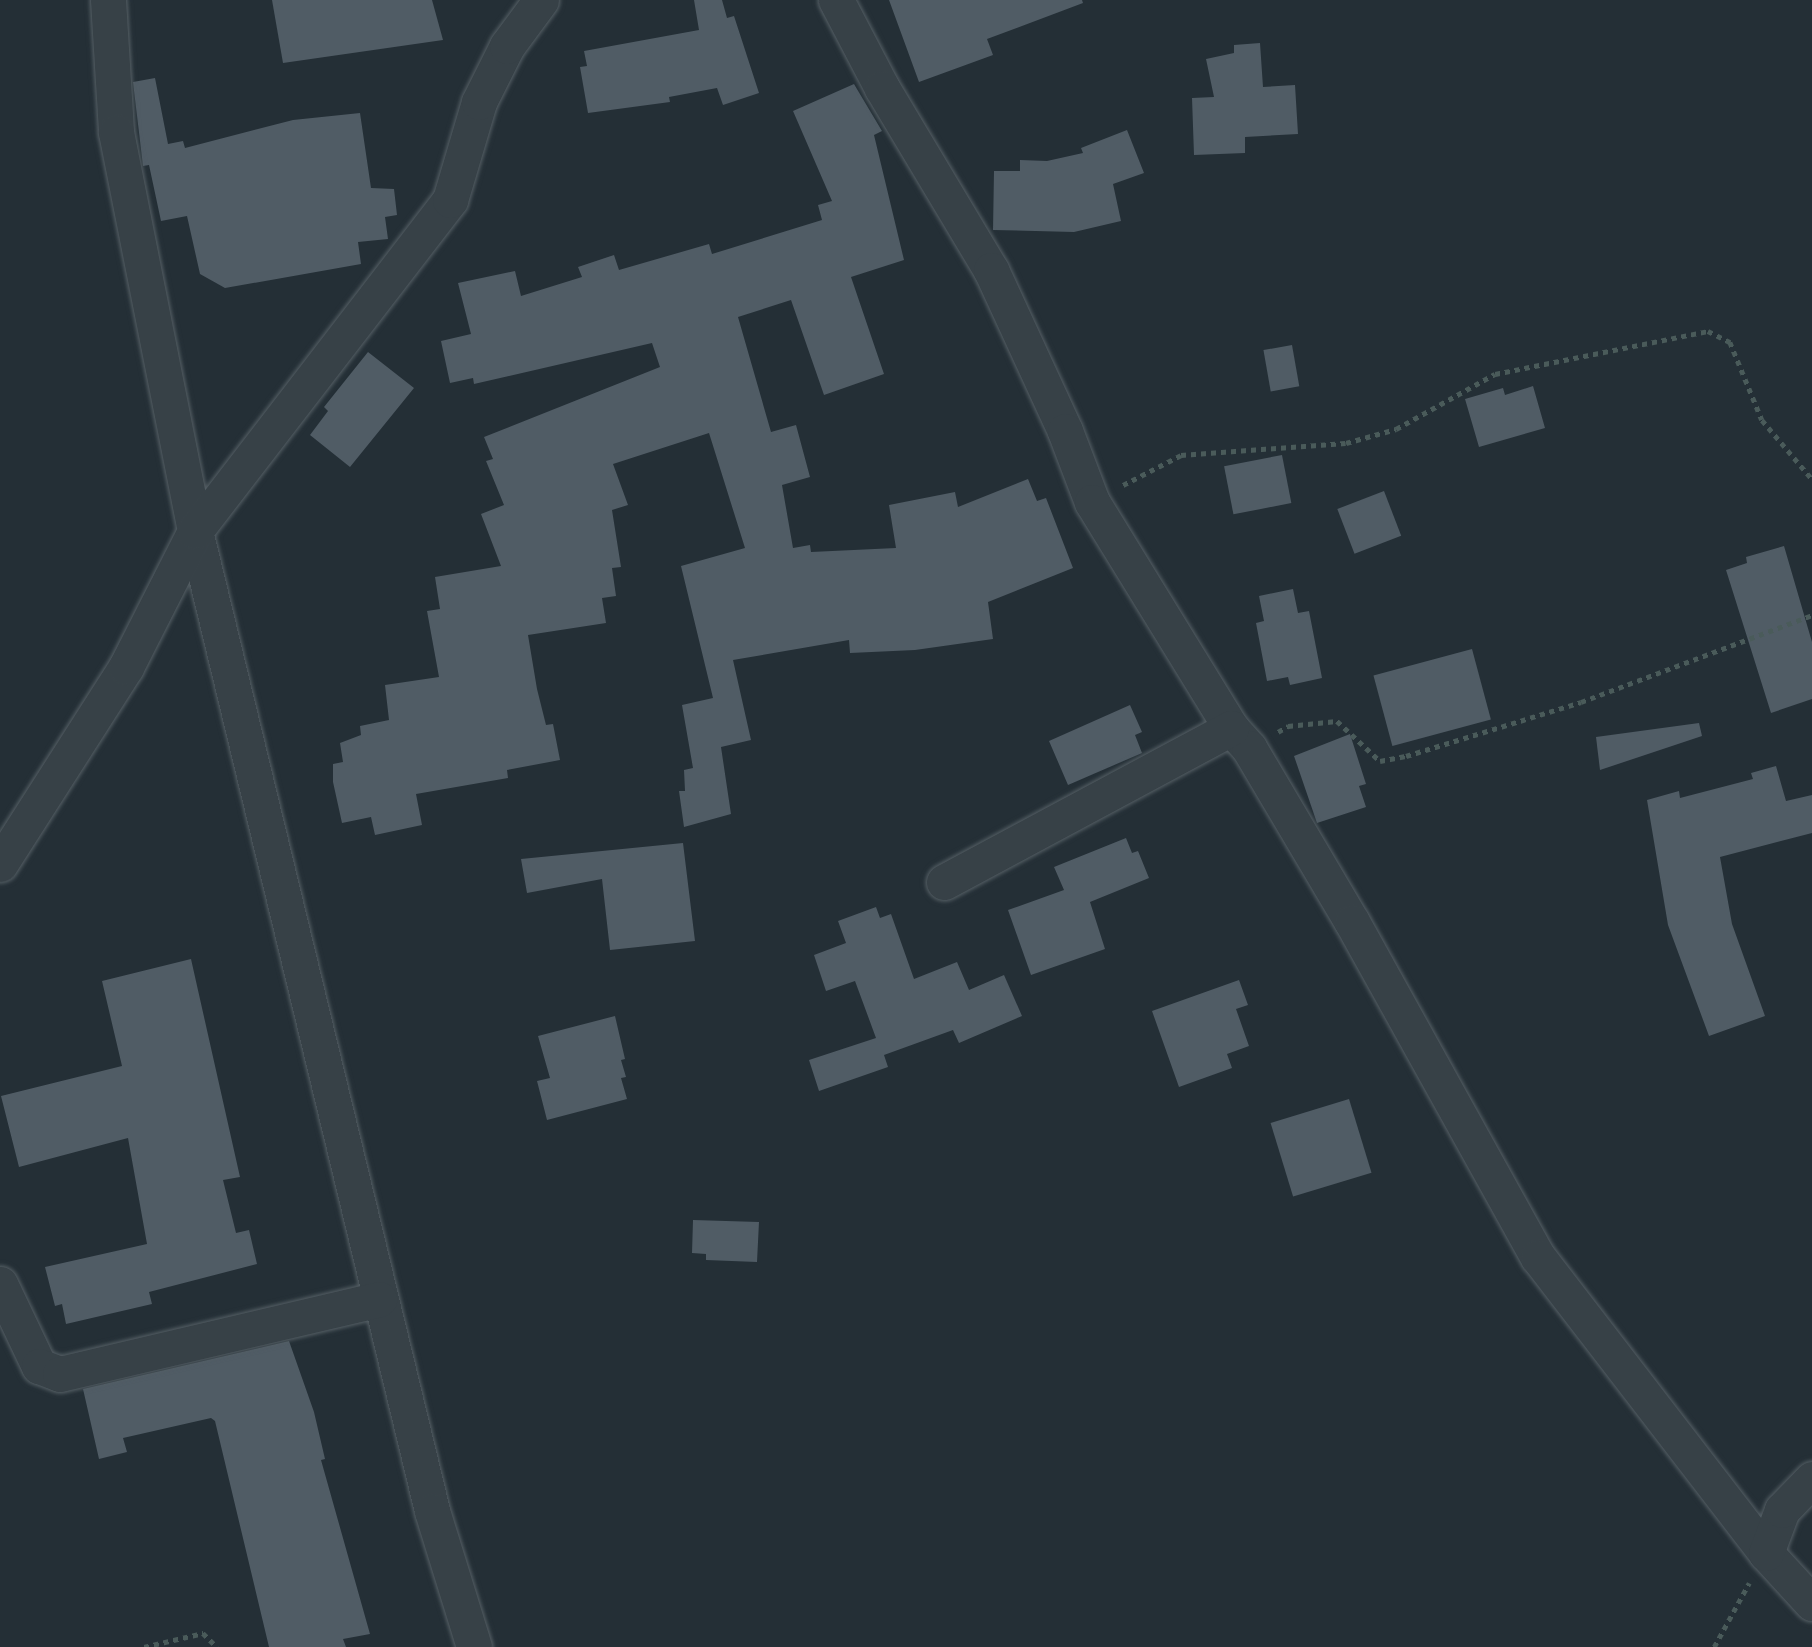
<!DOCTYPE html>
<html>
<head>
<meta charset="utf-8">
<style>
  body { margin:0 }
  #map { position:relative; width:1812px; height:1647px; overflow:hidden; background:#242f36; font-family:"Open Sans",sans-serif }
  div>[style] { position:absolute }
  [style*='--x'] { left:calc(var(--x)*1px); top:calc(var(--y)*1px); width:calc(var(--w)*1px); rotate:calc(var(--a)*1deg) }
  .building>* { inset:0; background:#505c65; transform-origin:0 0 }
  .path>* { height:4.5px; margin-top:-2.25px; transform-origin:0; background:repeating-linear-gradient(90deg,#4a5b5a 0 5px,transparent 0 10px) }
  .roads { filter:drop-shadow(0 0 2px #555f65) drop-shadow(0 0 2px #555f65) }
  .minor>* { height:35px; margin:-17.5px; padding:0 17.5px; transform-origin:17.5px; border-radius:17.5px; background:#374147 }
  span { translate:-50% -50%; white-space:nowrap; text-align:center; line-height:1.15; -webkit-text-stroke:7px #1d262c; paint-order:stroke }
</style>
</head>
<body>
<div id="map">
  <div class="building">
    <div style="clip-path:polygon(272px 0,432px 0,443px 40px,283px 63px)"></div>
    <div style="clip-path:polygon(694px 0,722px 0,727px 18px,734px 16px,759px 93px,723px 105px,717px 88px,669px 97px,670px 102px,588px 113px,580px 67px,587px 66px,584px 51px,699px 30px)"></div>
    <div style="clip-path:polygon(889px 0,1082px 0,1083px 3px,987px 39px,993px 55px,919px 82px)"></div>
    <div style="clip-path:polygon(1260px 43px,1263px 87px,1295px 85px,1298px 134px,1245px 137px,1245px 153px,1194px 155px,1192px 98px,1214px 97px,1206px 59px,1234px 53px,1234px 45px)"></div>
    <div style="clip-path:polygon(155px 78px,168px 144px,183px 141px,185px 148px,293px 120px,360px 113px,371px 188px,394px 189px,397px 215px,385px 217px,388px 239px,358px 242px,361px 264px,225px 288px,200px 274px,187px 216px,161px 221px,149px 165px,143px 166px,133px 82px)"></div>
    <div style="clip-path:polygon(854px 84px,882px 131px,874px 135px,904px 260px,851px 277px,884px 374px,824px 395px,791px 300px,738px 317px,771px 432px,796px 425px,810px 477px,782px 485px,793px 548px,810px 545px,811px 552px,896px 548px,889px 505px,955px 492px,958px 507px,1028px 479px,1037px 501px,1046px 498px,1073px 568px,988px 602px,993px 639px,915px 650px,850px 653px,849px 640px,733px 660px,751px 740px,721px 747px,731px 814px,684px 827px,679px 791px,685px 791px,684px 770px,693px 768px,682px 705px,713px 698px,681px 566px,745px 548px,709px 433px,613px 464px,628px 505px,612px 510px,621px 567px,612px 568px,616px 596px,602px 598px,606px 623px,528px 635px,537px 689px,546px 725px,553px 724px,560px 760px,507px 770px,508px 778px,416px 794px,422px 825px,375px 835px,371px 817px,342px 823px,333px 782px,333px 764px,343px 762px,340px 743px,361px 735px,360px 726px,389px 720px,385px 685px,439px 677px,427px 611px,440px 609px,435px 577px,501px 566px,481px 514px,504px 505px,486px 461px,493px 459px,484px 437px,660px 367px,652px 343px,474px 384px,473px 378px,450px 383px,441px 341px,471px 334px,458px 283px,515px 271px,521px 296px,582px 277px,578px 267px,614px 255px,619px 270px,709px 244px,712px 254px,822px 220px,818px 205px,832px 201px,793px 111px)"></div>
    <div style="clip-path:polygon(1127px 130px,1144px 173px,1113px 184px,1121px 221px,1074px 232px,993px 230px,994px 171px,1020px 171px,1020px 160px,1047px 161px,1083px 153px,1081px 148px)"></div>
    <div style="left:1292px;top:345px;width:42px;height:29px;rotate:80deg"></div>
    <div style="clip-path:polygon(368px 352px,414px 388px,350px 467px,310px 435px,328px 411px,324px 407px)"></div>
    <div style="clip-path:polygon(1533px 386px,1545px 428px,1479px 447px,1465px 399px,1503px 388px,1505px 395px)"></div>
    <div style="left:1282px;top:455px;width:49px;height:59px;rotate:79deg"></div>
    <div style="left:1384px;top:491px;width:48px;height:50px;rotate:69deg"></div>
    <div style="clip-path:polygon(1784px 546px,1812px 642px,1812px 699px,1771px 713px,1726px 570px,1747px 563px,1746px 557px)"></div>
    <div style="clip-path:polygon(1293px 589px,1298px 613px,1309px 611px,1322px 678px,1290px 685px,1288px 677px,1267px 681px,1256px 623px,1264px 621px,1259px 596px)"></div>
    <div style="left:1472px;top:649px;width:73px;height:102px;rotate:75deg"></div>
    <div style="clip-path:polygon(1130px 705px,1142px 732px,1135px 735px,1142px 753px,1068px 785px,1049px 741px)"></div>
    <div style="clip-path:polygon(1699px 723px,1702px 736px,1600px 770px,1596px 737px)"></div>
    <div style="clip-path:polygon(1350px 734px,1366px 784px,1359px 786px,1366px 807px,1317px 823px,1294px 756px)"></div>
    <div style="clip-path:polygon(1776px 766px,1786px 801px,1812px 795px,1812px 833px,1720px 857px,1732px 924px,1765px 1016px,1709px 1036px,1668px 925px,1647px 800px,1679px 791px,1680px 798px,1753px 779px,1751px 773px)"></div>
    <div style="clip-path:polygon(1126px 838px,1132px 853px,1138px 851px,1149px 878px,1090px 902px,1105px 949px,1031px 975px,1008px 910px,1064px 890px,1054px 867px)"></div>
    <div style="clip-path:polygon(683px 843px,695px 941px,610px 950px,602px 879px,527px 893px,521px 859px)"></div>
    <div style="clip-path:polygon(876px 907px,880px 918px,891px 914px,914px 979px,957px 962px,969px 990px,1004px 975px,1022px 1016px,959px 1043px,953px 1030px,884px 1055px,888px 1067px,819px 1091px,809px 1060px,876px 1038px,855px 981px,826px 991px,814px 955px,846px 943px,838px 921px)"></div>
    <div style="clip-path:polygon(191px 959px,240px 1177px,223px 1180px,236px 1233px,249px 1230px,257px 1264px,149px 1292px,152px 1304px,66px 1324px,62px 1304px,55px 1306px,45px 1267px,147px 1244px,128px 1138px,19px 1167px,1px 1096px,122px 1066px,102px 981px)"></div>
    <div style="clip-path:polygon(1239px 980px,1248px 1005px,1236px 1009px,1249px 1046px,1227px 1054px,1232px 1068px,1179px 1087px,1152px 1011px)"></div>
    <div style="clip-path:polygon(615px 1016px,625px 1059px,621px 1060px,626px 1077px,621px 1078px,627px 1099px,547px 1120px,537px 1081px,550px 1078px,538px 1036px)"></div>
    <div style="left:1349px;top:1099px;width:77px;height:82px;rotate:73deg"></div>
    <div style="clip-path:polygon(693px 1220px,759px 1222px,757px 1262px,706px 1260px,706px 1254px,692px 1253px)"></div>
    <div style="clip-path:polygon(289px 1341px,314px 1412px,325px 1459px,321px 1460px,370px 1634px,343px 1639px,346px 1647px,269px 1647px,215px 1421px,211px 1418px,123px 1438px,127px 1452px,99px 1459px,83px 1389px)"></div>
  </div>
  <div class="path">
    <div style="--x:1123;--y:485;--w:65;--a:-27.3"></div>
    <div style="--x:1181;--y:455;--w:165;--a:-4.2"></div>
    <div style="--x:1346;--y:443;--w:52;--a:-15.6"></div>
    <div style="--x:1396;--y:429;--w:113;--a:-29.1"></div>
    <div style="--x:1495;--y:374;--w:217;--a:-11.4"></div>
    <div style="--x:1708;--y:331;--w:25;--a:27"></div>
    <div style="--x:1730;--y:342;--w:84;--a:67.7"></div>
    <div style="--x:1762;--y:420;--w:77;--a:49.7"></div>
    <div style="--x:1278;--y:732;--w:12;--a:-31"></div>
    <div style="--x:1288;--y:726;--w:49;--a:-5.8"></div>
    <div style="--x:1337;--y:721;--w:59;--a:42.9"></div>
    <div style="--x:1380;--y:761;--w:26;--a:-11"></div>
    <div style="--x:1406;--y:756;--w:183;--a:-17.1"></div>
    <div style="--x:1581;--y:702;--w:247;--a:-20.6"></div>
    <div style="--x:144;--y:1647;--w:61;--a:-13.3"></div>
    <div style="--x:203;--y:1633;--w:20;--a:45"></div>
    <div style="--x:1714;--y:1647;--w:73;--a:-61.3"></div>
  </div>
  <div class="roads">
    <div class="minor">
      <div style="--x:108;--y:0;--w:132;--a:86.5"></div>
      <div style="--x:116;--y:132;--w:407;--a:78.8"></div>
      <div style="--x:195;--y:531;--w:1008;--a:76.4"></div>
      <div style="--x:432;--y:1511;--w:142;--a:72.8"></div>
      <div style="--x:836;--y:0;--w:99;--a:62.4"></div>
      <div style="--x:882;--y:88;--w:212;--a:59.1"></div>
      <div style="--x:991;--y:270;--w:177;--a:65.3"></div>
      <div style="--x:1065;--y:431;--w:76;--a:69.2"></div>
      <div style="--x:1092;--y:502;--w:265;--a:58.4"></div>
      <div style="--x:1231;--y:728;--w:27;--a:48"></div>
      <div style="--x:1249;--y:748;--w:202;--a:59.4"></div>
      <div style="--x:1352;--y:922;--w:383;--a:61"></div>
      <div style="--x:1538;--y:1257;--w:374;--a:52.4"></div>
      <div style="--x:1766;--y:1553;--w:68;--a:47.4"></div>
      <div style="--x:0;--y:864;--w:234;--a:-57.4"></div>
      <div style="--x:126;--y:667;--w:153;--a:-63.1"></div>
      <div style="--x:195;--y:531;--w:418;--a:-52.4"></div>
      <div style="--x:450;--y:200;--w:102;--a:-73.5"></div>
      <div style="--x:479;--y:102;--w:63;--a:-63.4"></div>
      <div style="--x:507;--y:46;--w:57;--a:-53.5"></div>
      <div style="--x:944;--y:882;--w:326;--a:-28.2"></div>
      <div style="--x:0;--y:1284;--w:91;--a:64.6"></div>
      <div style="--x:39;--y:1366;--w:22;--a:21"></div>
      <div style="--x:60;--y:1374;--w:328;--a:-13.2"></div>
      <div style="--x:1766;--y:1553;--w:46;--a:-69.6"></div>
      <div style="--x:1782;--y:1510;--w:43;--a:-45.9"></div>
    </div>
  </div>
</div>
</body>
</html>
